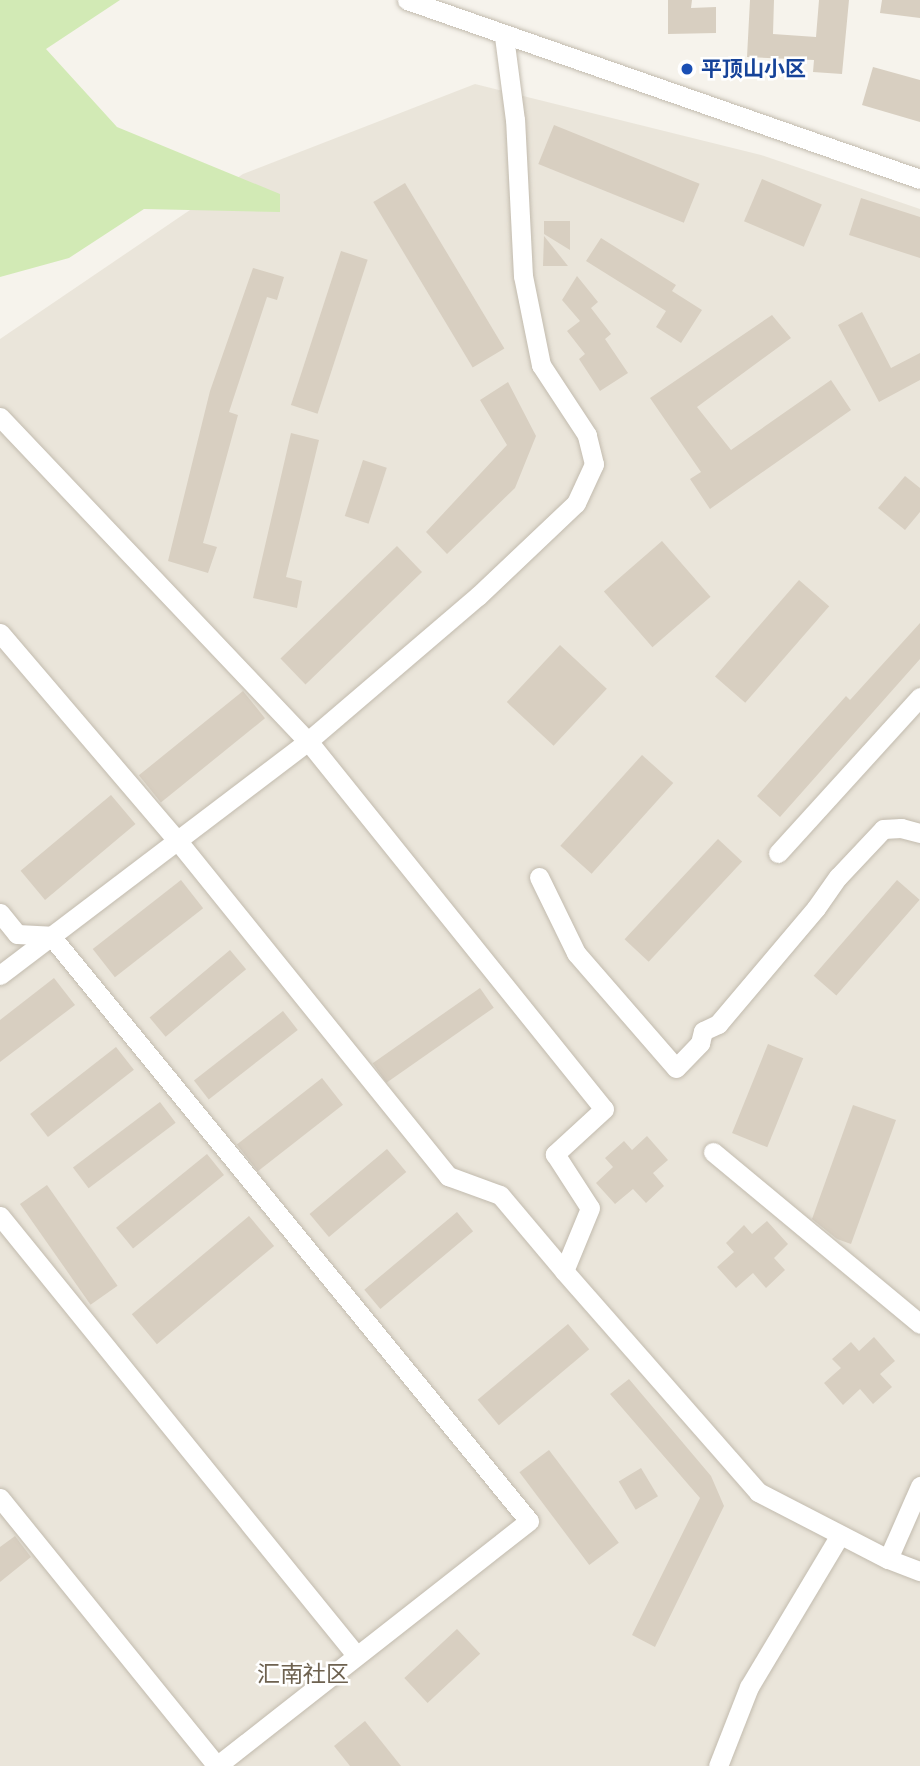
<!DOCTYPE html>
<html>
<head>
<meta charset="utf-8">
<style>
  body { margin:0 }
  #map { position:relative; width:920px; height:1766px; overflow:hidden; background:#f6f3ec; font-family:"Fira Sans Condensed","Noto Sans SC",sans-serif }
  div>[style] { position:absolute }
  [style*='--x'] { left:calc(var(--x)*1px); top:calc(var(--y)*1px); width:calc(var(--w)*1px); rotate:calc(var(--a)*1deg) }
  .residential>* { inset:0; background:#eae5da }
  .green>* { inset:0; background:#d2eab5 }
  .building>* { inset:0; background:#d8cfc1; transform-origin:0 0 }
  .roads { filter:drop-shadow(0 0 2px #c2bbae) drop-shadow(0 0 2px #c2bbae) }
  .minor>* { height:19px; margin:-9.5px; padding:0 9.5px; transform-origin:9.5px; border-radius:9.5px; background:#fff }
  .dots>* { width:19px; height:19px; translate:-50% -50%; box-sizing:border-box; border:4px solid #fff; border-radius:50% }
  span { translate:-50% -50%; white-space:nowrap; text-align:center; line-height:1.15; -webkit-text-stroke:5px #fff; paint-order:stroke }
  .transit-label { font-size:21px; color:#164399; font-weight:700 }
  .left { translate:0 -50%; text-align:left }
  .neighbourhood-label { font-size:23px; color:#6e6250 }
</style>
</head>
<body>
<div id="map">
  <div class="residential">
    <div style="clip-path:polygon(475px 84px,761px 155px,920px 209px,920px 1766px,0 1766px,0 339px,243px 174px)"></div>
  </div>
  <div class="green">
    <div style="clip-path:polygon(0 0,120px 0,46px 49px,117px 127px,280px 194px,280px 212px,144px 209px,69px 258px,0 277px)"></div>
  </div>
  <div class="building">
    <div style="clip-path:polygon(668px 0,692px 0,691px 8px,716px 7px,716px 33px,668px 34px)"></div>
    <div style="clip-path:polygon(750px 0,774px 0,773px 34px,816px 37px,819px 0,849px 0,842px 74px,813px 72px,814px 60px,747px 57px)"></div>
    <div style="clip-path:polygon(882px 0,920px 0,920px 18px,880px 13px)"></div>
    <div style="clip-path:polygon(873px 67px,920px 80px,920px 122px,862px 105px)"></div>
    <div style="left:554px;top:125px;width:157px;height:42px;rotate:22deg"></div>
    <div style="left:762px;top:179px;width:65px;height:46px;rotate:23deg"></div>
    <div style="left:405px;top:183px;width:193px;height:37px;rotate:59deg"></div>
    <div style="clip-path:polygon(861px 198px,920px 217px,920px 258px,849px 235px)"></div>
    <div style="clip-path:polygon(544px 221px,570px 221px,570px 250px,544px 234px)"></div>
    <div style="clip-path:polygon(544px 236px,568px 266px,543px 266px)"></div>
    <div style="clip-path:polygon(601px 238px,676px 285px,672px 291px,702px 310px,681px 343px,656px 327px,666px 311px,586px 261px)"></div>
    <div style="left:341px;top:251px;width:28px;height:162px;rotate:18deg"></div>
    <div style="clip-path:polygon(253px 268px,284px 277px,277px 300px,267px 297px,229px 412px,238px 415px,203px 543px,217px 547px,208px 573px,168px 561px,210px 391px)"></div>
    <div style="clip-path:polygon(577px 276px,598px 302px,591px 308px,611px 334px,605px 339px,628px 373px,600px 391px,579px 359px,585px 354px,567px 331px,580px 321px,562px 300px)"></div>
    <div style="clip-path:polygon(862px 312px,891px 368px,920px 353px,920px 380px,879px 402px,838px 325px)"></div>
    <div style="clip-path:polygon(772px 315px,791px 338px,697px 407px,731px 450px,831px 380px,851px 410px,710px 509px,690px 479px,701px 472px,650px 398px)"></div>
    <div style="clip-path:polygon(508px 382px,536px 436px,515px 488px,447px 554px,426px 532px,507px 445px,480px 400px)"></div>
    <div style="clip-path:polygon(291px 433px,319px 440px,286px 577px,302px 581px,297px 608px,253px 598px)"></div>
    <div style="left:363px;top:460px;width:25px;height:59px;rotate:18deg"></div>
    <div style="clip-path:polygon(905px 476px,920px 488px,920px 512px,905px 530px,878px 508px)"></div>
    <div style="left:662px;top:541px;width:74px;height:77px;rotate:49deg"></div>
    <div style="left:397px;top:546px;width:36px;height:162px;rotate:46deg"></div>
    <div style="left:799px;top:580px;width:40px;height:128px;rotate:41deg"></div>
    <div style="clip-path:polygon(920px 623px,920px 659px,780px 817px,757px 796px,846px 696px,850px 700px)"></div>
    <div style="left:560px;top:645px;width:64px;height:78px;rotate:43deg"></div>
    <div style="left:243px;top:691px;width:35px;height:134px;rotate:51deg"></div>
    <div style="left:642px;top:755px;width:42px;height:122px;rotate:42deg"></div>
    <div style="left:111px;top:795px;width:38px;height:118px;rotate:50deg"></div>
    <div style="left:718px;top:839px;width:33px;height:137px;rotate:43deg"></div>
    <div style="left:181px;top:880px;width:36px;height:112px;rotate:52deg"></div>
    <div style="left:897px;top:880px;width:30px;height:127px;rotate:41deg"></div>
    <div style="left:230px;top:950px;width:25px;height:105px;rotate:50deg"></div>
    <div style="clip-path:polygon(54px 978px,75px 1005px,0 1062px,0 1020px)"></div>
    <div style="left:480px;top:988px;width:24px;height:131px;rotate:55deg"></div>
    <div style="left:283px;top:1011px;width:24px;height:113px;rotate:52deg"></div>
    <div style="left:768px;top:1044px;width:38px;height:96px;rotate:22deg"></div>
    <div style="left:116px;top:1047px;width:29px;height:109px;rotate:52deg"></div>
    <div style="left:322px;top:1078px;width:34px;height:108px;rotate:52deg"></div>
    <div style="left:160px;top:1102px;width:26px;height:109px;rotate:53deg"></div>
    <div style="clip-path:polygon(853px 1105px,896px 1120px,851px 1244px,837px 1239px,812px 1219px)"></div>
    <div style="clip-path:polygon(647px 1136px,668px 1160px,653px 1173px,664px 1186px,646px 1203px,633px 1189px,615px 1204px,596px 1183px,613px 1167px,605px 1158px,624px 1141px,632px 1150px)"></div>
    <div style="left:387px;top:1149px;width:30px;height:101px;rotate:50deg"></div>
    <div style="left:207px;top:1154px;width:27px;height:117px;rotate:51deg"></div>
    <div style="left:47px;top:1185px;width:123px;height:33px;rotate:55deg"></div>
    <div style="left:457px;top:1212px;width:25px;height:121px;rotate:50deg"></div>
    <div style="left:249px;top:1216px;width:39px;height:153px;rotate:50deg"></div>
    <div style="clip-path:polygon(767px 1221px,788px 1244px,774px 1258px,785px 1270px,766px 1288px,753px 1273px,736px 1288px,717px 1267px,734px 1252px,726px 1243px,744px 1225px,752px 1234px)"></div>
    <div style="left:568px;top:1324px;width:33px;height:118px;rotate:50deg"></div>
    <div style="clip-path:polygon(874px 1337px,895px 1361px,880px 1374px,892px 1387px,873px 1404px,860px 1389px,843px 1405px,824px 1383px,841px 1368px,832px 1359px,851px 1342px,859px 1351px)"></div>
    <div style="clip-path:polygon(629px 1379px,711px 1476px,724px 1506px,655px 1647px,632px 1635px,700px 1498px,610px 1394px)"></div>
    <div style="left:549px;top:1450px;width:116px;height:37px;rotate:53deg"></div>
    <div style="left:641px;top:1468px;width:33px;height:26px;rotate:59deg"></div>
    <div style="clip-path:polygon(15px 1536px,31px 1557px,0 1582px,0 1547px)"></div>
    <div style="left:457px;top:1629px;width:34px;height:72px;rotate:47deg"></div>
    <div style="clip-path:polygon(365px 1721px,401px 1766px,350px 1766px,334px 1746px)"></div>
  </div>
  <div class="roads">
    <div class="minor">
      <div style="--x:407;--y:0;--w:543;--a:19.24"></div>
      <div style="--x:0;--y:417;--w:447;--a:46.5"></div>
      <div style="--x:308;--y:741;--w:472;--a:51.2"></div>
      <div style="--x:604;--y:1109;--w:67;--a:137.4"></div>
      <div style="--x:555;--y:1154;--w:64;--a:57.1"></div>
      <div style="--x:590;--y:1208;--w:68;--a:112.4"></div>
      <div style="--x:564;--y:1271;--w:294;--a:48.7"></div>
      <div style="--x:758;--y:1492;--w:146;--a:27.3"></div>
      <div style="--x:888;--y:1559;--w:34;--a:21"></div>
      <div style="--x:0;--y:633;--w:272;--a:49.5"></div>
      <div style="--x:177;--y:840;--w:432;--a:51.1"></div>
      <div style="--x:448;--y:1176;--w:55;--a:20.1"></div>
      <div style="--x:500;--y:1195;--w:99;--a:49.9"></div>
      <div style="--x:778;--y:853;--w:211;--a:-47.7"></div>
      <div style="--x:539;--y:877;--w:85;--a:64"></div>
      <div style="--x:576;--y:953;--w:152;--a:49"></div>
      <div style="--x:676;--y:1068;--w:35;--a:-46"></div>
      <div style="--x:700;--y:1043;--w:12;--a:-76"></div>
      <div style="--x:703;--y:1031;--w:17;--a:-25"></div>
      <div style="--x:718;--y:1024;--w:152;--a:-49.8"></div>
      <div style="--x:816;--y:908;--w:38;--a:-55"></div>
      <div style="--x:838;--y:877;--w:66;--a:-46.8"></div>
      <div style="--x:883;--y:829;--w:18;--a:-3"></div>
      <div style="--x:901;--y:828;--w:20;--a:15"></div>
      <div style="--x:0;--y:913;--w:27;--a:51"></div>
      <div style="--x:17;--y:934;--w:34;--a:3"></div>
      <div style="--x:51;--y:936;--w:755;--a:50.75"></div>
      <div style="--x:529;--y:1521;--w:397;--a:141.9"></div>
      <div style="--x:217;--y:1766;--w:345;--a:-129"></div>
      <div style="--x:0;--y:975;--w:387;--a:-37.2"></div>
      <div style="--x:308;--y:741;--w:223;--a:-40.5"></div>
      <div style="--x:478;--y:596;--w:135;--a:-43.5"></div>
      <div style="--x:576;--y:503;--w:43;--a:-65.2"></div>
      <div style="--x:594;--y:464;--w:30;--a:-104"></div>
      <div style="--x:587;--y:435;--w:84;--a:-123.3"></div>
      <div style="--x:541;--y:365;--w:91;--a:-101.4"></div>
      <div style="--x:523;--y:276;--w:156;--a:-92.9"></div>
      <div style="--x:515;--y:120;--w:85;--a:-97.5"></div>
      <div style="--x:713;--y:1152;--w:269;--a:39.7"></div>
      <div style="--x:0;--y:1216;--w:565;--a:50.96"></div>
      <div style="--x:888;--y:1559;--w:80;--a:-66.3"></div>
      <div style="--x:718;--y:1766;--w:85;--a:-68.6"></div>
      <div style="--x:749;--y:1687;--w:177;--a:-59.1"></div>
    </div>
  </div>
  <div class="dots">
    <div style="left:687px;top:69px;background:#1a4fb4"></div>
  </div>
  <div class="transit-label">
    <span class="left" style="left:701px;top:69px">平顶山小区</span>
  </div>
  <div class="neighbourhood-label">
    <span style="left:303px;top:1674px">汇南社区</span>
  </div>
</div>
</body>
</html>
